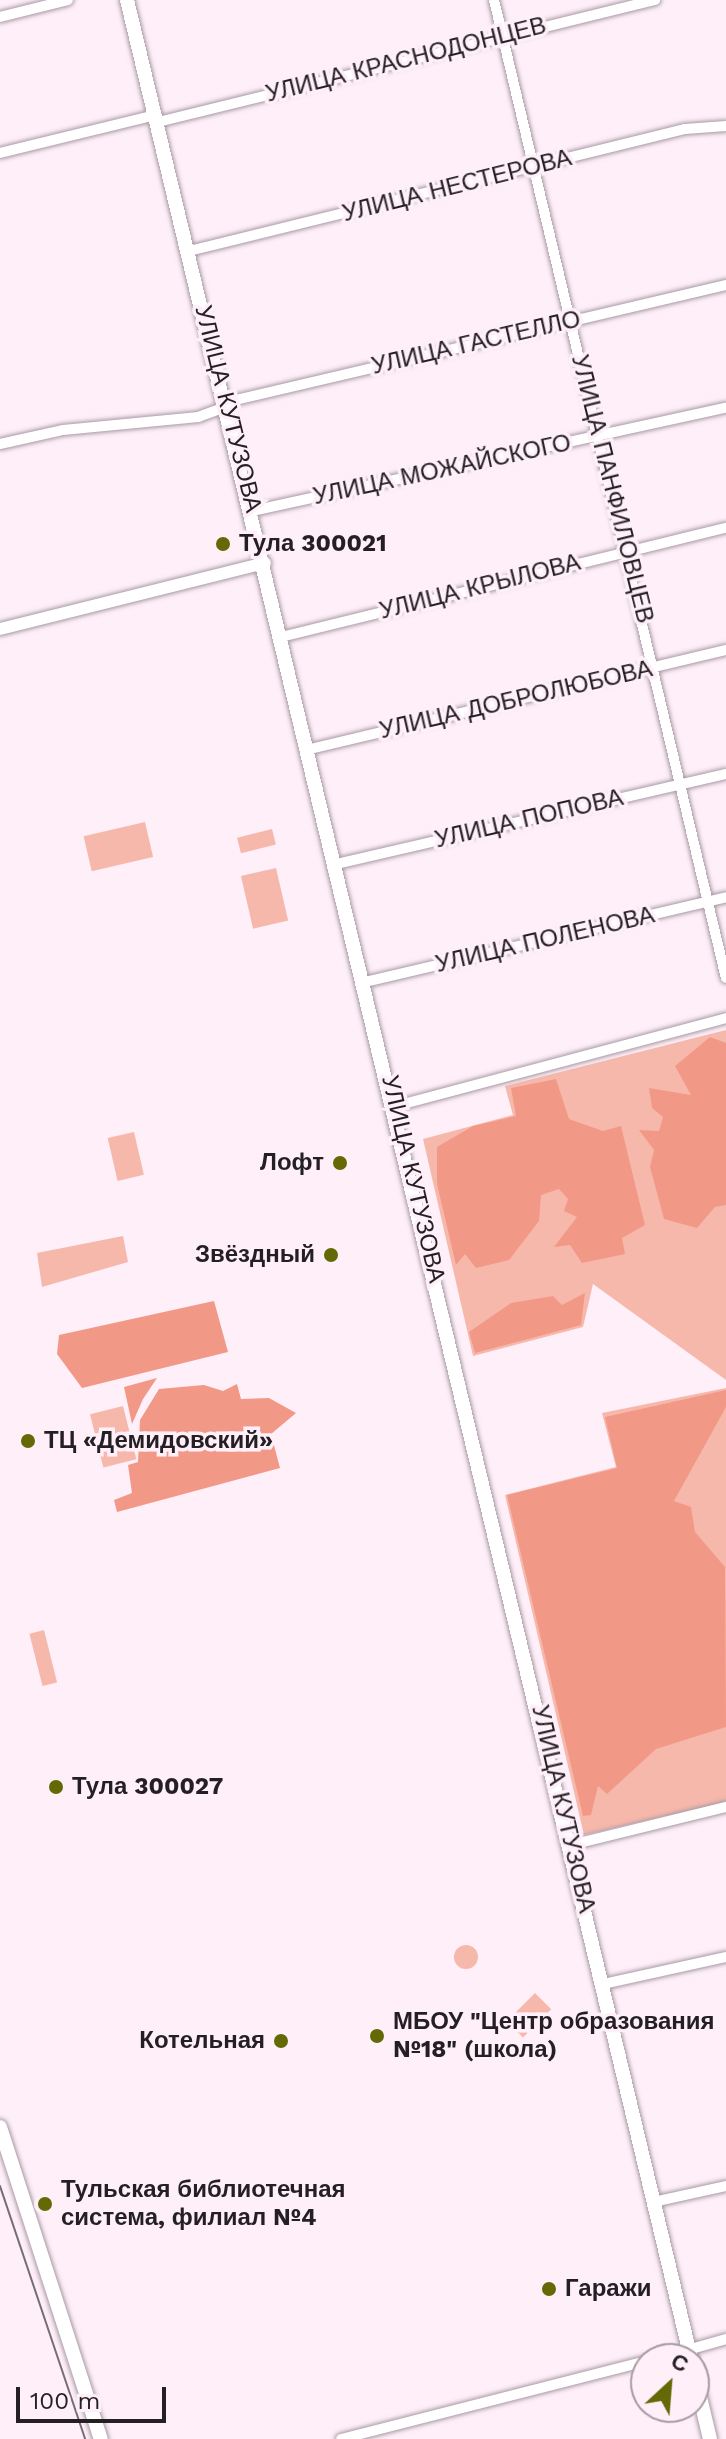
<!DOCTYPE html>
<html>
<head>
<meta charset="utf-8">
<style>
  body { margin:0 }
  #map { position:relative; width:726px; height:2439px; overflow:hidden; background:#feeff9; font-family:"Work Sans",sans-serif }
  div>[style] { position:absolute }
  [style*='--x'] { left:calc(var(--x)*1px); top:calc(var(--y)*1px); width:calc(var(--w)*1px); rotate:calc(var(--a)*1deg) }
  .green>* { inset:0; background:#f7b8ac; transform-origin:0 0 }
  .round { border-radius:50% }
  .forest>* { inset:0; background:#f29886 }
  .roads { filter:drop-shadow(0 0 2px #a89aa3) drop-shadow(0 0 2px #a89aa3) }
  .minor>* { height:10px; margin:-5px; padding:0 5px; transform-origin:5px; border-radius:5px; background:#fff }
  .tertiary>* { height:12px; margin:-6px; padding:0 6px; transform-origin:6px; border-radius:6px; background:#fff }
  .secondary>* { height:14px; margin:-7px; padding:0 7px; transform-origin:7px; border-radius:7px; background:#fff }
  .tram>* { height:2px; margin:-1px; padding:0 1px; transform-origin:1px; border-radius:1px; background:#766e74 }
  .dots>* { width:22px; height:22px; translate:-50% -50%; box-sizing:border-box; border:4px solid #feeff9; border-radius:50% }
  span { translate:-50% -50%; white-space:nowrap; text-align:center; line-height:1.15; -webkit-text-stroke:7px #feeff9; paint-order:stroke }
  .street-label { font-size:24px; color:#241f23 }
  .poi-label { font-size:24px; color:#241f23; font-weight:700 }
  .left { translate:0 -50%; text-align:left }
  .right { translate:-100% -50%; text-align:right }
  .north { position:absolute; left:630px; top:2343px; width:80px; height:80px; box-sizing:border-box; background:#feeff9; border:2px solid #a79ca3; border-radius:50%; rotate:26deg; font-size:22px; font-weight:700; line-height:32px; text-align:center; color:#241f23 }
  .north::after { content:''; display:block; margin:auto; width:28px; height:36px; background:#646805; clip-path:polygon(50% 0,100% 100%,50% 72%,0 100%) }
  .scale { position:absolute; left:16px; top:2387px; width:150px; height:36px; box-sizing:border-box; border:4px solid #241f23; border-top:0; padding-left:10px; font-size:24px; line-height:28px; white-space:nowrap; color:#241f23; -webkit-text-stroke:6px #feeff9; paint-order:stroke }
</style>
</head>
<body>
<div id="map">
  <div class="green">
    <div style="left:145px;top:822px;width:36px;height:63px;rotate:77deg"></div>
    <div style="left:272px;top:829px;width:16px;height:36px;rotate:76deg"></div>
    <div style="left:276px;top:868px;width:54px;height:36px;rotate:77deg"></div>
    <div style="clip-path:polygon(726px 1030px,726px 1380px,593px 1284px,583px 1327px,473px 1356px,423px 1139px,513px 1115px,505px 1086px)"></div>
    <div style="left:134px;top:1132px;width:44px;height:27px;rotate:77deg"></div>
    <div style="clip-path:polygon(123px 1236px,128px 1262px,42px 1287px,37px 1253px)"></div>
    <div style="clip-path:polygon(726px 1388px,726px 1802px,584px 1835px,505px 1495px,616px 1467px,602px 1413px)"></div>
    <div style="left:123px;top:1406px;width:55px;height:34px;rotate:76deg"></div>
    <div style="left:44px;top:1630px;width:54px;height:15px;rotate:76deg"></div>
    <div class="round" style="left:454px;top:1945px;width:24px;height:24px"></div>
    <div style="left:535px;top:1993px;width:23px;height:40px;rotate:45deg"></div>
  </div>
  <div class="forest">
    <div style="clip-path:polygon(710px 1037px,726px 1043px,726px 1205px,715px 1207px,697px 1228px,664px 1219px,650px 1167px,654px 1150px,639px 1130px,659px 1131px,663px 1117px,652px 1108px,649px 1088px,691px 1095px,675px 1066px)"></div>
    <div style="clip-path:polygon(556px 1079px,569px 1119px,603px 1131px,621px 1126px,645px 1225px,622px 1238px,625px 1254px,582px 1263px,570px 1245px,554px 1247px,577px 1217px,564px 1211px,568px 1199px,559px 1189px,541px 1195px,539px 1221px,509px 1260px,476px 1268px,465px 1254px,456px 1265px,437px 1184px,437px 1147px,473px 1126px,516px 1116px,511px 1088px)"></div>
    <div style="clip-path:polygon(585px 1293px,581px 1325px,475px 1353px,469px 1332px,511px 1303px,553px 1296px,562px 1305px)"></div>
    <div style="clip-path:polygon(214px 1301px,228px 1352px,82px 1388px,57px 1354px,59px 1335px)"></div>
    <div style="clip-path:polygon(157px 1378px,143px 1399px,132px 1424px,124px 1387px)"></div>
    <div style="clip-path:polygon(237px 1384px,241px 1399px,269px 1398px,296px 1413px,271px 1434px,280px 1468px,117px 1512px,114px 1500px,132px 1493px,128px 1465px,138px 1462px,140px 1420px,159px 1389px,204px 1385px,223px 1391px)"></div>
    <div style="clip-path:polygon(726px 1390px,726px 1407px,674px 1501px,691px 1507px,695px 1532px,725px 1567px,726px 1727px,656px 1749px,607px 1794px,598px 1786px,591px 1815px,583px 1816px,507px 1495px,617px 1468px,605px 1417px)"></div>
  </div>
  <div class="roads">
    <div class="minor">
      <div style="--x:494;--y:0;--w:1005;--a:76.66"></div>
      <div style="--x:0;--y:17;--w:70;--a:-14"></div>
      <div style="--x:158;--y:122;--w:512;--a:-13.79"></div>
      <div style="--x:0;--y:153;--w:161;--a:-13.7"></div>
      <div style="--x:189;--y:251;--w:511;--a:-13.82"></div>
      <div style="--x:685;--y:129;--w:41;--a:-4.2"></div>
      <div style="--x:227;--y:402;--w:513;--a:-13.2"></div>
      <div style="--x:0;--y:444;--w:65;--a:-12.5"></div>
      <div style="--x:63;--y:430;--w:136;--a:-5.5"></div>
      <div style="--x:198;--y:417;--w:32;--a:-20"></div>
      <div style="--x:252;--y:511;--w:485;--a:-12.3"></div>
      <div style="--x:281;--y:637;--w:458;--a:-13.8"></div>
      <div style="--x:306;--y:750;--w:432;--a:-13.4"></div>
      <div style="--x:332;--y:865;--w:404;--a:-13"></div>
      <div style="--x:365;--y:982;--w:371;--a:-13.2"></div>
      <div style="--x:396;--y:1106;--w:342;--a:-14.9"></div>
      <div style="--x:571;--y:1845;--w:160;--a:-13.8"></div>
      <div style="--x:603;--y:1984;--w:126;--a:-12.4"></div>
      <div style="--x:653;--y:2202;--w:75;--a:-12.4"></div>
      <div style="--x:656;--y:2359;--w:73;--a:-15.9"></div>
      <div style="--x:341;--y:2439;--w:315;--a:-14.3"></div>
    </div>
    <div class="tertiary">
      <div style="--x:0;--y:629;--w:273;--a:-14"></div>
    </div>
    <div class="secondary">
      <div style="--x:127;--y:0;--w:2425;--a:76.55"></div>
      <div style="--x:0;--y:2127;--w:328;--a:72.1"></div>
      <div style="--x:694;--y:2372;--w:69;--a:76.6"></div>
    </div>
  </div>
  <div class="tram">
    <div style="--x:0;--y:2186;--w:267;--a:71.4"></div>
  </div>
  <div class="dots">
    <div style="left:223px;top:544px;background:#646805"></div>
    <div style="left:340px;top:1163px;background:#646805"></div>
    <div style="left:331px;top:1255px;background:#646805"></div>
    <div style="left:28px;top:1441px;background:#646805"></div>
    <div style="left:56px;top:1787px;background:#646805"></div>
    <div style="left:377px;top:2036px;background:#646805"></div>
    <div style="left:281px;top:2041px;background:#646805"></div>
    <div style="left:45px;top:2204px;background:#646805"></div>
    <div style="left:549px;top:2289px;background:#646805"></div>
  </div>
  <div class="street-label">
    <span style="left:406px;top:60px;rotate:-14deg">УЛИЦА КРАСНОДОНЦЕВ</span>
    <span style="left:457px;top:186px;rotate:-14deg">УЛИЦА НЕСТЕРОВА</span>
    <span style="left:476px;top:343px;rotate:-13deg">УЛИЦА ГАСТЕЛЛО</span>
    <span style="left:228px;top:409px;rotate:76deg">УЛИЦА КУТУЗОВА</span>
    <span style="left:442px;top:470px;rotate:-12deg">УЛИЦА МОЖАЙСКОГО</span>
    <span style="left:612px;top:489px;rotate:76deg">УЛИЦА ПАНФИЛОВЦЕВ</span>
    <span style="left:480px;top:587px;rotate:-14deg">УЛИЦА КРЫЛОВА</span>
    <span style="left:516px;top:700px;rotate:-13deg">УЛИЦА ДОБРОЛЮБОВА</span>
    <span style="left:529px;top:819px;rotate:-13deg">УЛИЦА ПОПОВА</span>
    <span style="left:545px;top:940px;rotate:-13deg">УЛИЦА ПОЛЕНОВА</span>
    <span style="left:413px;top:1179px;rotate:77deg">УЛИЦА КУТУЗОВА</span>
    <span style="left:563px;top:1809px;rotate:77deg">УЛИЦА КУТУЗОВА</span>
  </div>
  <div class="poi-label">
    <span class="left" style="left:239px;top:544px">Тула 300021</span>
    <span class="right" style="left:324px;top:1163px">Лофт</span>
    <span class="right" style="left:315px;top:1255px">Звёздный</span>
    <span class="left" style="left:44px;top:1441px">ТЦ «Демидовский»</span>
    <span class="left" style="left:72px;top:1787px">Тула 300027</span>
    <span class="left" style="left:393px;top:2036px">МБОУ "Центр образования<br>№18" (школа)</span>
    <span class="right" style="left:265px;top:2041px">Котельная</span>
    <span class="left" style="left:61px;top:2204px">Тульская библиотечная<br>система, филиал №4</span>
    <span class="left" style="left:565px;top:2289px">Гаражи</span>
  </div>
  <div class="north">С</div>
  <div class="scale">100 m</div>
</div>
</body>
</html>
